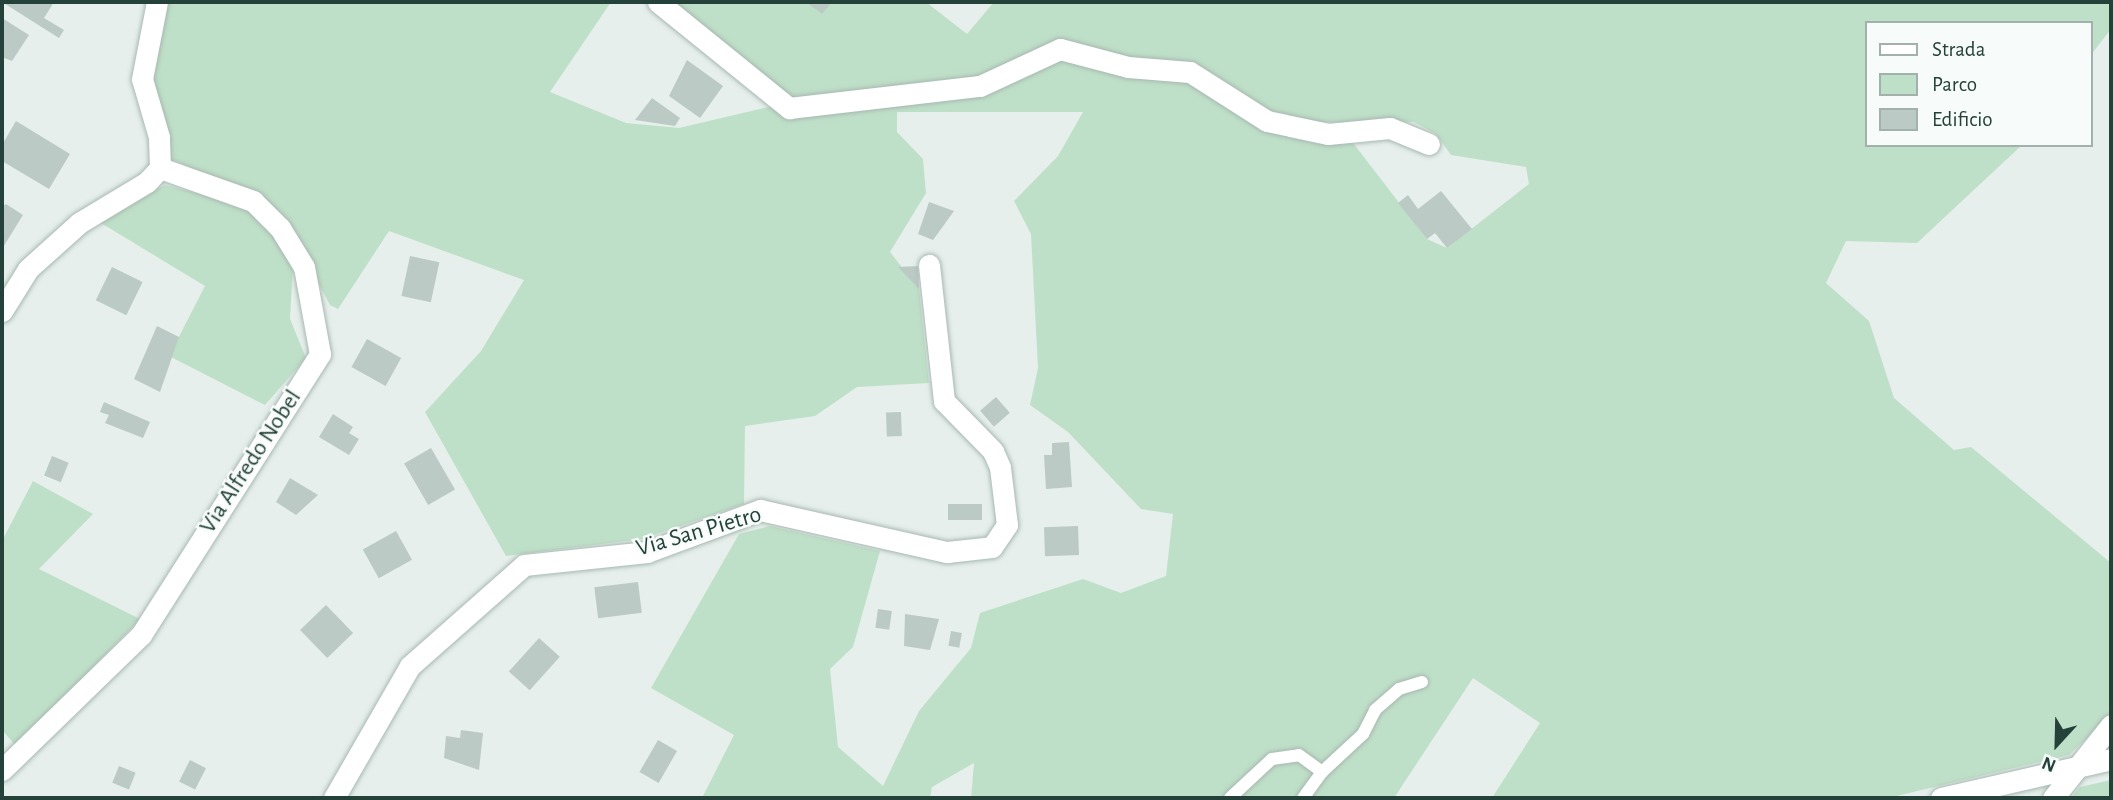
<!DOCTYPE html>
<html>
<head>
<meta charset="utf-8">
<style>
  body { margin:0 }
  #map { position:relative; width:2113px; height:800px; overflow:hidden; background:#e6efeb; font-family:"Alegreya Sans",sans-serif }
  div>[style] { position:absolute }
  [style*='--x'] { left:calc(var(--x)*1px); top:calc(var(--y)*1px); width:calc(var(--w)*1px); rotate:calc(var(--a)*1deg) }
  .green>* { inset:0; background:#bfe0c8 }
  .building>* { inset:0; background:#bbcac4; transform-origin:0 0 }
  .roads { filter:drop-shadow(0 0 2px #a8b8b2) drop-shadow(0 0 2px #a8b8b2) }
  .service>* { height:12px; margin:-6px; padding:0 6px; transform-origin:6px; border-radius:6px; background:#fff }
  .minor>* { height:21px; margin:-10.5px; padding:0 10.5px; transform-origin:10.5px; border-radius:10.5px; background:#fff }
  .secondary>* { height:21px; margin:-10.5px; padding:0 10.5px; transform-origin:10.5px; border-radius:10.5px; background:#fff }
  span { translate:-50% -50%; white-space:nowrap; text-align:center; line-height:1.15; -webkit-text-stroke:5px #f7fbf9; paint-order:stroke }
  .street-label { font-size:24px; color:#24423a }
  .frame { position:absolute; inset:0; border:4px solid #24423a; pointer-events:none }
  .legend { position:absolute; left:1865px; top:21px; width:228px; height:126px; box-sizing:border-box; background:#f7fbf9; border:2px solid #a3b1ad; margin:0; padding:9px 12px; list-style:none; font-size:21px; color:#24423a }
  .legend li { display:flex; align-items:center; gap:14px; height:35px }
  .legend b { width:35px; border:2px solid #a3b1ad }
  .north { position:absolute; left:2022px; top:709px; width:70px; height:70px; -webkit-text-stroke:5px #f7fbf9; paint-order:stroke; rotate:202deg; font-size:19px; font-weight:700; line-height:28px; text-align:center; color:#24423a }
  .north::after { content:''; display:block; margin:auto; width:24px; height:32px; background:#24423a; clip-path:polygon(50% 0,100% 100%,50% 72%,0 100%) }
</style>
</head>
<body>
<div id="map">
  <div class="green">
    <div style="clip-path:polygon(165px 2px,611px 2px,550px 92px,626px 123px,679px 128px,773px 106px,806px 115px,982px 91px,1060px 54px,1126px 72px,1163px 72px,1186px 78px,1237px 114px,1273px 128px,1350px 139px,1427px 239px,1447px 248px,1529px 184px,1526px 167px,1451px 155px,1436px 134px,1414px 122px,1294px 122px,1248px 107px,1176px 61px,1123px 60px,1060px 44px,951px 87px,798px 104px,669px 2px,926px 2px,967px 34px,994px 2px,2111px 2px,2111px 29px,2090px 56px,2090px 23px,1866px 23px,1866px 145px,2022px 145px,1917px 243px,1846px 241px,1826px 283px,1869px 321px,1894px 398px,1954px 450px,1971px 447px,2111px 563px,2111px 715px,2069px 755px,1888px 798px,1492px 798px,1540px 723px,1473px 678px,1394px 798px,971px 798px,974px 763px,932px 787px,930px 798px,702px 798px,734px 735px,651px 688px,739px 534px,770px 526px,880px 551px,853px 647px,830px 669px,838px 747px,883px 786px,919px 711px,971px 648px,980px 613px,1083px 579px,1121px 593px,1166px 576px,1173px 514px,1141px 509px,1068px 432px,1030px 405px,1038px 368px,1031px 234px,1014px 201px,1058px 156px,1083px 112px,897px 112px,897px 132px,923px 159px,926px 193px,890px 252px,919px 289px,929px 383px,857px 387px,815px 416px,745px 426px,744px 504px,642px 539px,506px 556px,425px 412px,481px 351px,524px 280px,389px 231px,338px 309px,330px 305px,300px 249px,256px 197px,171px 159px,148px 66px)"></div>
    <div style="clip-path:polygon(165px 185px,242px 205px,266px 225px,293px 265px,290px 319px,306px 358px,265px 405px,169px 356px,205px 286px,96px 220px)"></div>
    <div style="clip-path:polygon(33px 481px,93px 514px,39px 569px,140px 619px,16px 746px,2px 730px,2px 541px)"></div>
    <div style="clip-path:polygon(2111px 780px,2111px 798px,2071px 798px,2080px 787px)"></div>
  </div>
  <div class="building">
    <div style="clip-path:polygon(2px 2px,54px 2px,44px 18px,64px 30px,59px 38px)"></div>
    <div style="clip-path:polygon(806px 2px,832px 2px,822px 14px)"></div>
    <div style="clip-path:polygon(2px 18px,29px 35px,12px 61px,2px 57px)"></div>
    <div style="clip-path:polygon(687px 60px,723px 86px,700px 118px,669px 96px)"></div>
    <div style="clip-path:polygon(652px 98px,680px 118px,675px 126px,635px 120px)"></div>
    <div style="clip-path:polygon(16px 121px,70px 154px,49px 189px,2px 161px,2px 145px)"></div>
    <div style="clip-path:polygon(1441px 191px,1472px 229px,1447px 248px,1435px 233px,1427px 239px,1398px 203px,1408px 195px,1418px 209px)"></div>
    <div style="clip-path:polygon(929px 202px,954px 211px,933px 240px,918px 234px)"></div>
    <div style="clip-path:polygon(6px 204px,23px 215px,2px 249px,2px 207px)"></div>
    <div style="left:410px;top:256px;width:30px;height:41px;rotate:12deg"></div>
    <div style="clip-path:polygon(918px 266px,919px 289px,898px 267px)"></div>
    <div style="left:112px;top:267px;width:34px;height:37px;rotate:26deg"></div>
    <div style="clip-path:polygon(157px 326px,179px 337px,160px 392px,134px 379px)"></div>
    <div style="left:367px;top:339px;width:39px;height:32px;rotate:29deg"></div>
    <div style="left:996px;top:397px;width:21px;height:21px;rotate:49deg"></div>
    <div style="clip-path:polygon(104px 402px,150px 422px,143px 438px,105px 423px,109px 415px,100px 412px)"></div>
    <div style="left:901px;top:412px;width:24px;height:15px;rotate:88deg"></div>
    <div style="clip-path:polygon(333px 414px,353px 427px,349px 433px,359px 439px,349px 455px,319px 437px)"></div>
    <div style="clip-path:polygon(1069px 442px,1072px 487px,1046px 489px,1044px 455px,1052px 455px,1052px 443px)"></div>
    <div style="left:431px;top:448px;width:48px;height:31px;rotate:60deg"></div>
    <div style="left:52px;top:456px;width:18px;height:21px;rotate:22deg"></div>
    <div style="clip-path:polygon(290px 478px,318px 495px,296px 515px,276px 502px)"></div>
    <div style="left:982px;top:504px;width:16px;height:34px;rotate:90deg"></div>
    <div style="left:1078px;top:526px;width:29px;height:34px;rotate:88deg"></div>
    <div style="left:396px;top:531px;width:33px;height:38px;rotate:61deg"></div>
    <div style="left:638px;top:582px;width:31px;height:44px;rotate:83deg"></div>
    <div style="left:326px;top:605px;width:39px;height:36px;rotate:46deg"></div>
    <div style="left:878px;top:609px;width:14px;height:19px;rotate:8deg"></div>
    <div style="clip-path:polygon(905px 614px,939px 619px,930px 650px,904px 646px)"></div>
    <div style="left:951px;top:631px;width:11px;height:15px;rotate:10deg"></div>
    <div style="left:539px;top:638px;width:28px;height:45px;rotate:42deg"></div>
    <div style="clip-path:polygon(461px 730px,483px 733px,479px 770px,444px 758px,446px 736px,460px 738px)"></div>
    <div style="left:658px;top:740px;width:22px;height:37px;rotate:30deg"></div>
    <div style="left:190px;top:760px;width:18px;height:24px;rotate:27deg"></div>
    <div style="left:119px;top:766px;width:18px;height:18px;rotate:22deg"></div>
  </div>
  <div class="roads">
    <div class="service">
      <div style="--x:1322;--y:772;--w:56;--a:-42.8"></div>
      <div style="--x:1363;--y:734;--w:27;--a:-63"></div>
      <div style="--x:1375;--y:710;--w:32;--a:-41"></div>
      <div style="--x:1399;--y:689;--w:24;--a:-17"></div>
      <div style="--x:1230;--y:798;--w:57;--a:-42.9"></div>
      <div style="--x:1272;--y:759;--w:27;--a:-8"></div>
      <div style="--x:1299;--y:755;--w:29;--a:36"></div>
      <div style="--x:1322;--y:772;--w:32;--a:126"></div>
    </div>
    <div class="minor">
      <div style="--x:658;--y:2;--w:169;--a:39"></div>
      <div style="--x:789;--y:108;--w:192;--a:-6.6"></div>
      <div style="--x:980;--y:86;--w:88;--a:-24.8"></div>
      <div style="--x:1060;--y:49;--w:70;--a:14.8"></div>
      <div style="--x:1128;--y:67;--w:62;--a:4.6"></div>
      <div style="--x:1190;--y:72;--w:91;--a:32.5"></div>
      <div style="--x:1267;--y:121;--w:62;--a:12"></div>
      <div style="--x:1328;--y:134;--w:62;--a:-5.5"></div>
      <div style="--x:1390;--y:128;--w:42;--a:22.3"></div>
      <div style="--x:2;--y:311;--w:49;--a:-58.2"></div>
      <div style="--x:28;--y:269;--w:69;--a:-42"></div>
      <div style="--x:79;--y:223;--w:79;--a:-31.1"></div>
      <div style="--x:147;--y:182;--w:19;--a:-47"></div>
      <div style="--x:160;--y:168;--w:31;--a:-92"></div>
      <div style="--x:159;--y:137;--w:60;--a:-106.3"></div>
      <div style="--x:142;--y:79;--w:78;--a:-79"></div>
      <div style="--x:2;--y:770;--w:194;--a:-44.2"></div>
      <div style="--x:141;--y:635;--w:333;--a:-57.5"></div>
      <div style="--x:320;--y:354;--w:88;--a:-100.4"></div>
      <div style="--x:304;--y:267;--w:46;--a:-121.6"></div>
      <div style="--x:280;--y:228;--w:38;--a:-135"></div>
      <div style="--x:253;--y:201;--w:99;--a:-160.5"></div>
      <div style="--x:334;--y:798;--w:152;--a:-60.1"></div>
      <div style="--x:410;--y:666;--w:152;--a:-41.5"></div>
      <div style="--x:524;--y:565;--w:124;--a:-6"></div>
      <div style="--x:647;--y:552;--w:121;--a:-20.4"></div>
      <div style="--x:760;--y:510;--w:192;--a:12.7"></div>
      <div style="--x:947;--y:552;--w:45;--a:-6.3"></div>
      <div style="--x:992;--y:547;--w:27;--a:-56"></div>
      <div style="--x:1007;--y:525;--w:58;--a:-96.9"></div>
      <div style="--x:1000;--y:467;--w:17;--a:-114"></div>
      <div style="--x:993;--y:451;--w:70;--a:-134.4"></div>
      <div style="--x:944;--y:401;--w:137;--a:-96.3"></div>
      <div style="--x:2053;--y:798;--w:93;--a:-51.5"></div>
    </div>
    <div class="secondary">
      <div style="--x:1941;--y:798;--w:174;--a:-12.9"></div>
    </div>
  </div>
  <div class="street-label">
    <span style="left:251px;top:462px;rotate:-57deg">Via Alfredo Nobel</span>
    <span style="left:699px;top:532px;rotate:-16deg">Via San Pietro</span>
  </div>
  <div class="frame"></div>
  <ul class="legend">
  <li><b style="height:9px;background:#fff"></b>Strada</li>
  <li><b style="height:19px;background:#bfe0c8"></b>Parco</li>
  <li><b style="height:19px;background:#bbcac4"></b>Edificio</li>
  </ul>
  <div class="north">N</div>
</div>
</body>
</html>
